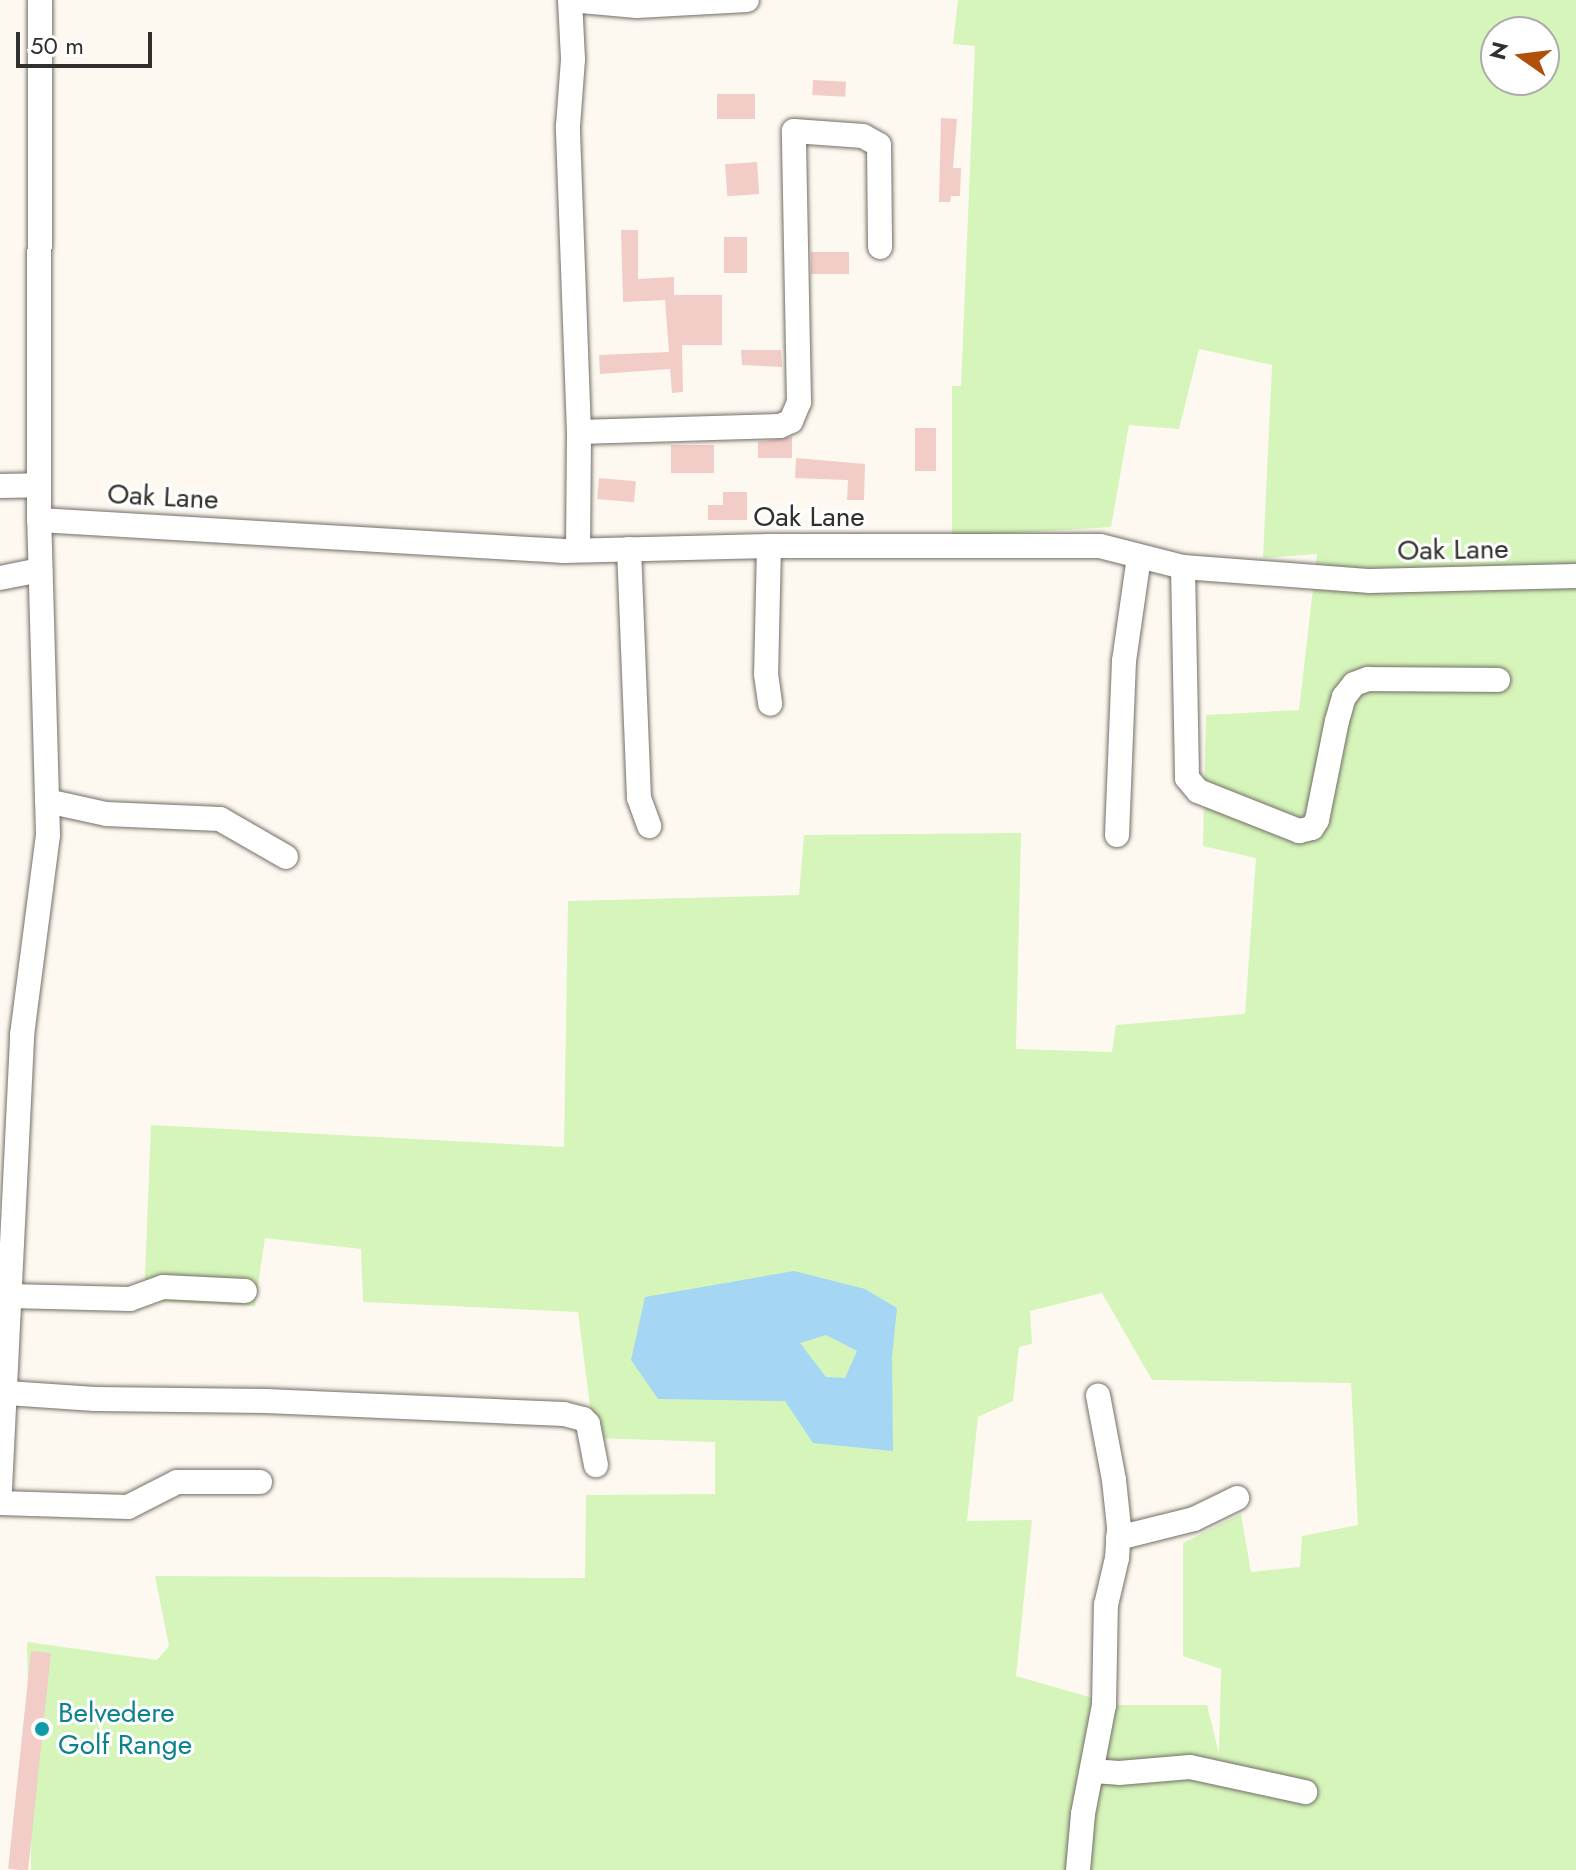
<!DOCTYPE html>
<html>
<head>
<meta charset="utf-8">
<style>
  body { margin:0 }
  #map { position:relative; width:1576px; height:1870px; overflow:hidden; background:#fef9f0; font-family:Jost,sans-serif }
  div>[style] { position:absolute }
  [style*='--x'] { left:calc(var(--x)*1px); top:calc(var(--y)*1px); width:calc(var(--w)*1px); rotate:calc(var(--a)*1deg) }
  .green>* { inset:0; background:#d5f5ba }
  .water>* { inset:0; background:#a5d6f4 }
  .building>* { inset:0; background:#f2ccc7; transform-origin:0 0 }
  .roads { filter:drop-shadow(0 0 2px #736e66) drop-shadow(0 0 2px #736e66) }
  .minor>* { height:24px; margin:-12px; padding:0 12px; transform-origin:12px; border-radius:12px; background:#fff }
  .dots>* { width:22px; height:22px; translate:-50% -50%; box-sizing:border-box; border:4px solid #fff; border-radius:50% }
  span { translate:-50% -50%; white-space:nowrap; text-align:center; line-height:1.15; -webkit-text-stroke:6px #fff; paint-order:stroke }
  .street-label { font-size:28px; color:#32302c }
  .culture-label { font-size:28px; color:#0d838f }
  .left { translate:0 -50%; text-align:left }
  .north { position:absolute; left:1480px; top:16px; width:80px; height:80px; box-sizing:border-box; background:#fff; border:2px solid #adacab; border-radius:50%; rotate:284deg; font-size:22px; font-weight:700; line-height:32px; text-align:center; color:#32302c }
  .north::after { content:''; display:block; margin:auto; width:28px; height:36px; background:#af4f09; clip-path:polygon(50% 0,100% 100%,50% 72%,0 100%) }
  .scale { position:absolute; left:16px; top:32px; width:136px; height:36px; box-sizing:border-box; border:4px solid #32302c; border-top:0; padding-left:10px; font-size:24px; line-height:28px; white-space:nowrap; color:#32302c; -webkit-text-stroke:6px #fff; paint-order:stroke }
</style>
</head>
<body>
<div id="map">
  <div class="green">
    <div style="clip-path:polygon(evenodd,958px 0,1576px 0,1576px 1870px,31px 1870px,27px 1642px,157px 1660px,169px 1646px,155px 1576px,585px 1578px,586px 1495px,715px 1494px,715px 1442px,594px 1438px,578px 1312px,363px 1302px,361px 1249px,265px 1238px,255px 1306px,144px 1301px,151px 1125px,564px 1147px,568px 901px,799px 895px,804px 835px,1021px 833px,1016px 1049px,1112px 1052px,1116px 1025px,1245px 1014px,1256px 858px,1203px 846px,1206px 715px,1299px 710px,1317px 554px,1263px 558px,1272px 365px,1199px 349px,1179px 429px,1129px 425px,1111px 527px,952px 537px,952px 386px,961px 386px,975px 46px,953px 44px,958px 0,1496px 32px,1544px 32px,1544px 80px,1496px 80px,1496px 32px,958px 0,1102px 1293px,1152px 1380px,1351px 1383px,1358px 1525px,1302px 1536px,1300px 1567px,1251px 1572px,1241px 1514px,1183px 1543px,1183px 1656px,1221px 1669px,1219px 1754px,1207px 1705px,1117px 1705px,1016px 1676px,1032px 1520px,967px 1521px,978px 1417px,1013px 1401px,1019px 1347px,1032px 1344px,1030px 1311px,1102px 1293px)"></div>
  </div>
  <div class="water">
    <div style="clip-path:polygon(evenodd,794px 1271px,865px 1289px,897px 1308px,892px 1357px,893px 1451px,813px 1443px,785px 1401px,658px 1399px,631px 1360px,645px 1297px,794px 1271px,826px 1335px,857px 1351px,845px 1378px,826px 1377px,800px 1343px,826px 1335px)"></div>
  </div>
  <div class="building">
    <div style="left:813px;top:80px;width:33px;height:15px;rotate:3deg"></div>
    <div style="left:717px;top:94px;width:38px;height:25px"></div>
    <div style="clip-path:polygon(941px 118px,957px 119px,953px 168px,961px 168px,960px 196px,951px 196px,950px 202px,939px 202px)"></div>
    <div style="left:757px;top:162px;width:32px;height:32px;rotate:86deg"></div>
    <div style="clip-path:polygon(621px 230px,638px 230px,638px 279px,674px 277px,674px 295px,722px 295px,722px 345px,682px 345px,683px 392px,672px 393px,670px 369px,600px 374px,599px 355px,669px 352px,665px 300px,623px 302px)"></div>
    <div style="left:724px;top:237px;width:23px;height:36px"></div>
    <div style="left:811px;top:252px;width:38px;height:22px"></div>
    <div style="clip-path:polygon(741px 350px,781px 350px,782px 367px,742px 365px)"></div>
    <div style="left:915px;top:428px;width:21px;height:43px"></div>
    <div style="clip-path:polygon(792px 437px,792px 458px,758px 458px,758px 442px)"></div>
    <div style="left:671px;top:445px;width:43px;height:28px"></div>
    <div style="clip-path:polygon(796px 458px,865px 464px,864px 500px,847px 500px,848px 480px,795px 478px)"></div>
    <div style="left:599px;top:478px;width:37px;height:21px;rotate:5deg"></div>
    <div style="clip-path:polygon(723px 492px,747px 492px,747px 520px,708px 520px,708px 505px,723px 505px)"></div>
    <div style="left:31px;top:1651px;width:20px;height:219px;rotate:6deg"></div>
  </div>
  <div class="roads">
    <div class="minor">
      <div style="--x:579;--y:432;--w:201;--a:-1.7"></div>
      <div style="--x:780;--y:426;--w:12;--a:-24"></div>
      <div style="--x:791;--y:421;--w:21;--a:-67"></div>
      <div style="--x:799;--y:402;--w:271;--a:-91.1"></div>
      <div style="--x:794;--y:131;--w:69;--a:4.1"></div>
      <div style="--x:863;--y:136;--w:18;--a:29"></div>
      <div style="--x:879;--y:145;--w:102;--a:89.4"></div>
      <div style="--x:0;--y:486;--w:39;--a:-1"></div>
      <div style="--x:39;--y:520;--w:526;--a:3.38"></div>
      <div style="--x:564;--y:551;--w:205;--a:-1.4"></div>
      <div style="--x:769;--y:546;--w:331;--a:0"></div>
      <div style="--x:1100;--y:546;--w:86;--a:14.2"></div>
      <div style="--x:1183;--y:567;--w:188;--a:4.3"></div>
      <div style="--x:1370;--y:581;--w:206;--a:-1.4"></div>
      <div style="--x:769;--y:546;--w:128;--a:91.3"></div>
      <div style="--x:766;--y:674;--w:30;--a:82"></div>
      <div style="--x:629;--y:549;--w:249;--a:87.7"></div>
      <div style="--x:639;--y:798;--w:30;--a:70"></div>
      <div style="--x:578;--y:550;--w:118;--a:-89.5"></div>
      <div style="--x:579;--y:432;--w:306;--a:-92.1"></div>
      <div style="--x:568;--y:126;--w:67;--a:-85.7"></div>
      <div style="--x:573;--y:59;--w:59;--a:-92.9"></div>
      <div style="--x:570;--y:0;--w:67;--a:5.1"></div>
      <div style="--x:637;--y:6;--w:110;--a:-3.1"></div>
      <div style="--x:1183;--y:567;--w:211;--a:88.9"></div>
      <div style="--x:1187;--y:778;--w:17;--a:50"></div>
      <div style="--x:1198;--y:791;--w:109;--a:21.6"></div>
      <div style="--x:1299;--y:831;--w:13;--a:-13"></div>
      <div style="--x:1312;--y:828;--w:9;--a:-58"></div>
      <div style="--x:1317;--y:820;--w:101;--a:-78.6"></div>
      <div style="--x:1337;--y:721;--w:25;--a:-74"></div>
      <div style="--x:1344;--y:697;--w:16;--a:-52"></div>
      <div style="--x:1354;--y:684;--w:15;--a:-20"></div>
      <div style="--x:1368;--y:679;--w:130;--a:0.4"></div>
      <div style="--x:0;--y:578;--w:41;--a:-11.3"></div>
      <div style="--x:47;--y:801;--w:60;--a:12.4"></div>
      <div style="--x:106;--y:814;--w:114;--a:2.5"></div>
      <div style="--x:220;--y:819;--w:76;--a:29.9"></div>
      <div style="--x:1117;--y:835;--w:174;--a:-87.7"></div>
      <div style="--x:1124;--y:661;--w:105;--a:-81.8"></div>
      <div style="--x:9;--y:1296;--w:121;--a:1.4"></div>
      <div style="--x:130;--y:1299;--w:35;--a:-20"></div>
      <div style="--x:163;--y:1287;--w:82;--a:2.8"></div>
      <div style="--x:7;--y:1393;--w:88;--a:3.9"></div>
      <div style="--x:95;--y:1399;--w:171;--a:0.7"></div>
      <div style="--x:266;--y:1401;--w:298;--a:2.5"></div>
      <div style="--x:564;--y:1414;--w:20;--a:15"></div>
      <div style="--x:583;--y:1419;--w:7;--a:45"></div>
      <div style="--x:588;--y:1424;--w:42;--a:79"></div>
      <div style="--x:0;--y:1489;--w:455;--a:-87.2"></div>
      <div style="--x:22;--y:1035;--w:202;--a:-82.6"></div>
      <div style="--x:48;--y:835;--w:315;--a:-91.6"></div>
      <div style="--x:39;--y:520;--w:520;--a:-89.89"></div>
      <div style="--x:0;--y:1503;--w:128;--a:1.8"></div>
      <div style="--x:128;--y:1507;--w:55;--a:-27"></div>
      <div style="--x:177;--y:1482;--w:83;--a:0"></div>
      <div style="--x:1118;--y:1538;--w:78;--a:-14"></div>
      <div style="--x:1194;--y:1519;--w:48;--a:-26"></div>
      <div style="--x:1092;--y:1771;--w:27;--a:4"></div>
      <div style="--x:1119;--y:1773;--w:71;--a:-4.8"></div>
      <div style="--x:1190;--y:1767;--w:118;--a:12.3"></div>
      <div style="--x:1078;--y:1870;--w:56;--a:-84.9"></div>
      <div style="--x:1083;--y:1814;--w:111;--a:-79.1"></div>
      <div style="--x:1104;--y:1705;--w:100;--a:-88.9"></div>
      <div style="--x:1106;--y:1605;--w:48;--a:-76.8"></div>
      <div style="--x:1117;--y:1558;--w:31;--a:-86"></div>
      <div style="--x:1119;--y:1527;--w:47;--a:-96.1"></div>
      <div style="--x:1114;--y:1480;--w:86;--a:-100.7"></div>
    </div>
  </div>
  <div class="dots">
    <div style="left:42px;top:1729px;background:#0f9aa8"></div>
  </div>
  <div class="street-label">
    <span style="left:163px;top:497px;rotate:3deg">Oak Lane</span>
    <span style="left:809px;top:517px">Oak Lane</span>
    <span style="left:1453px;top:550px;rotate:-1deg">Oak Lane</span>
  </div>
  <div class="culture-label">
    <span class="left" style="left:58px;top:1729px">Belvedere<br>Golf Range</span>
  </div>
  <div class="north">N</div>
  <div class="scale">50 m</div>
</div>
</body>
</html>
